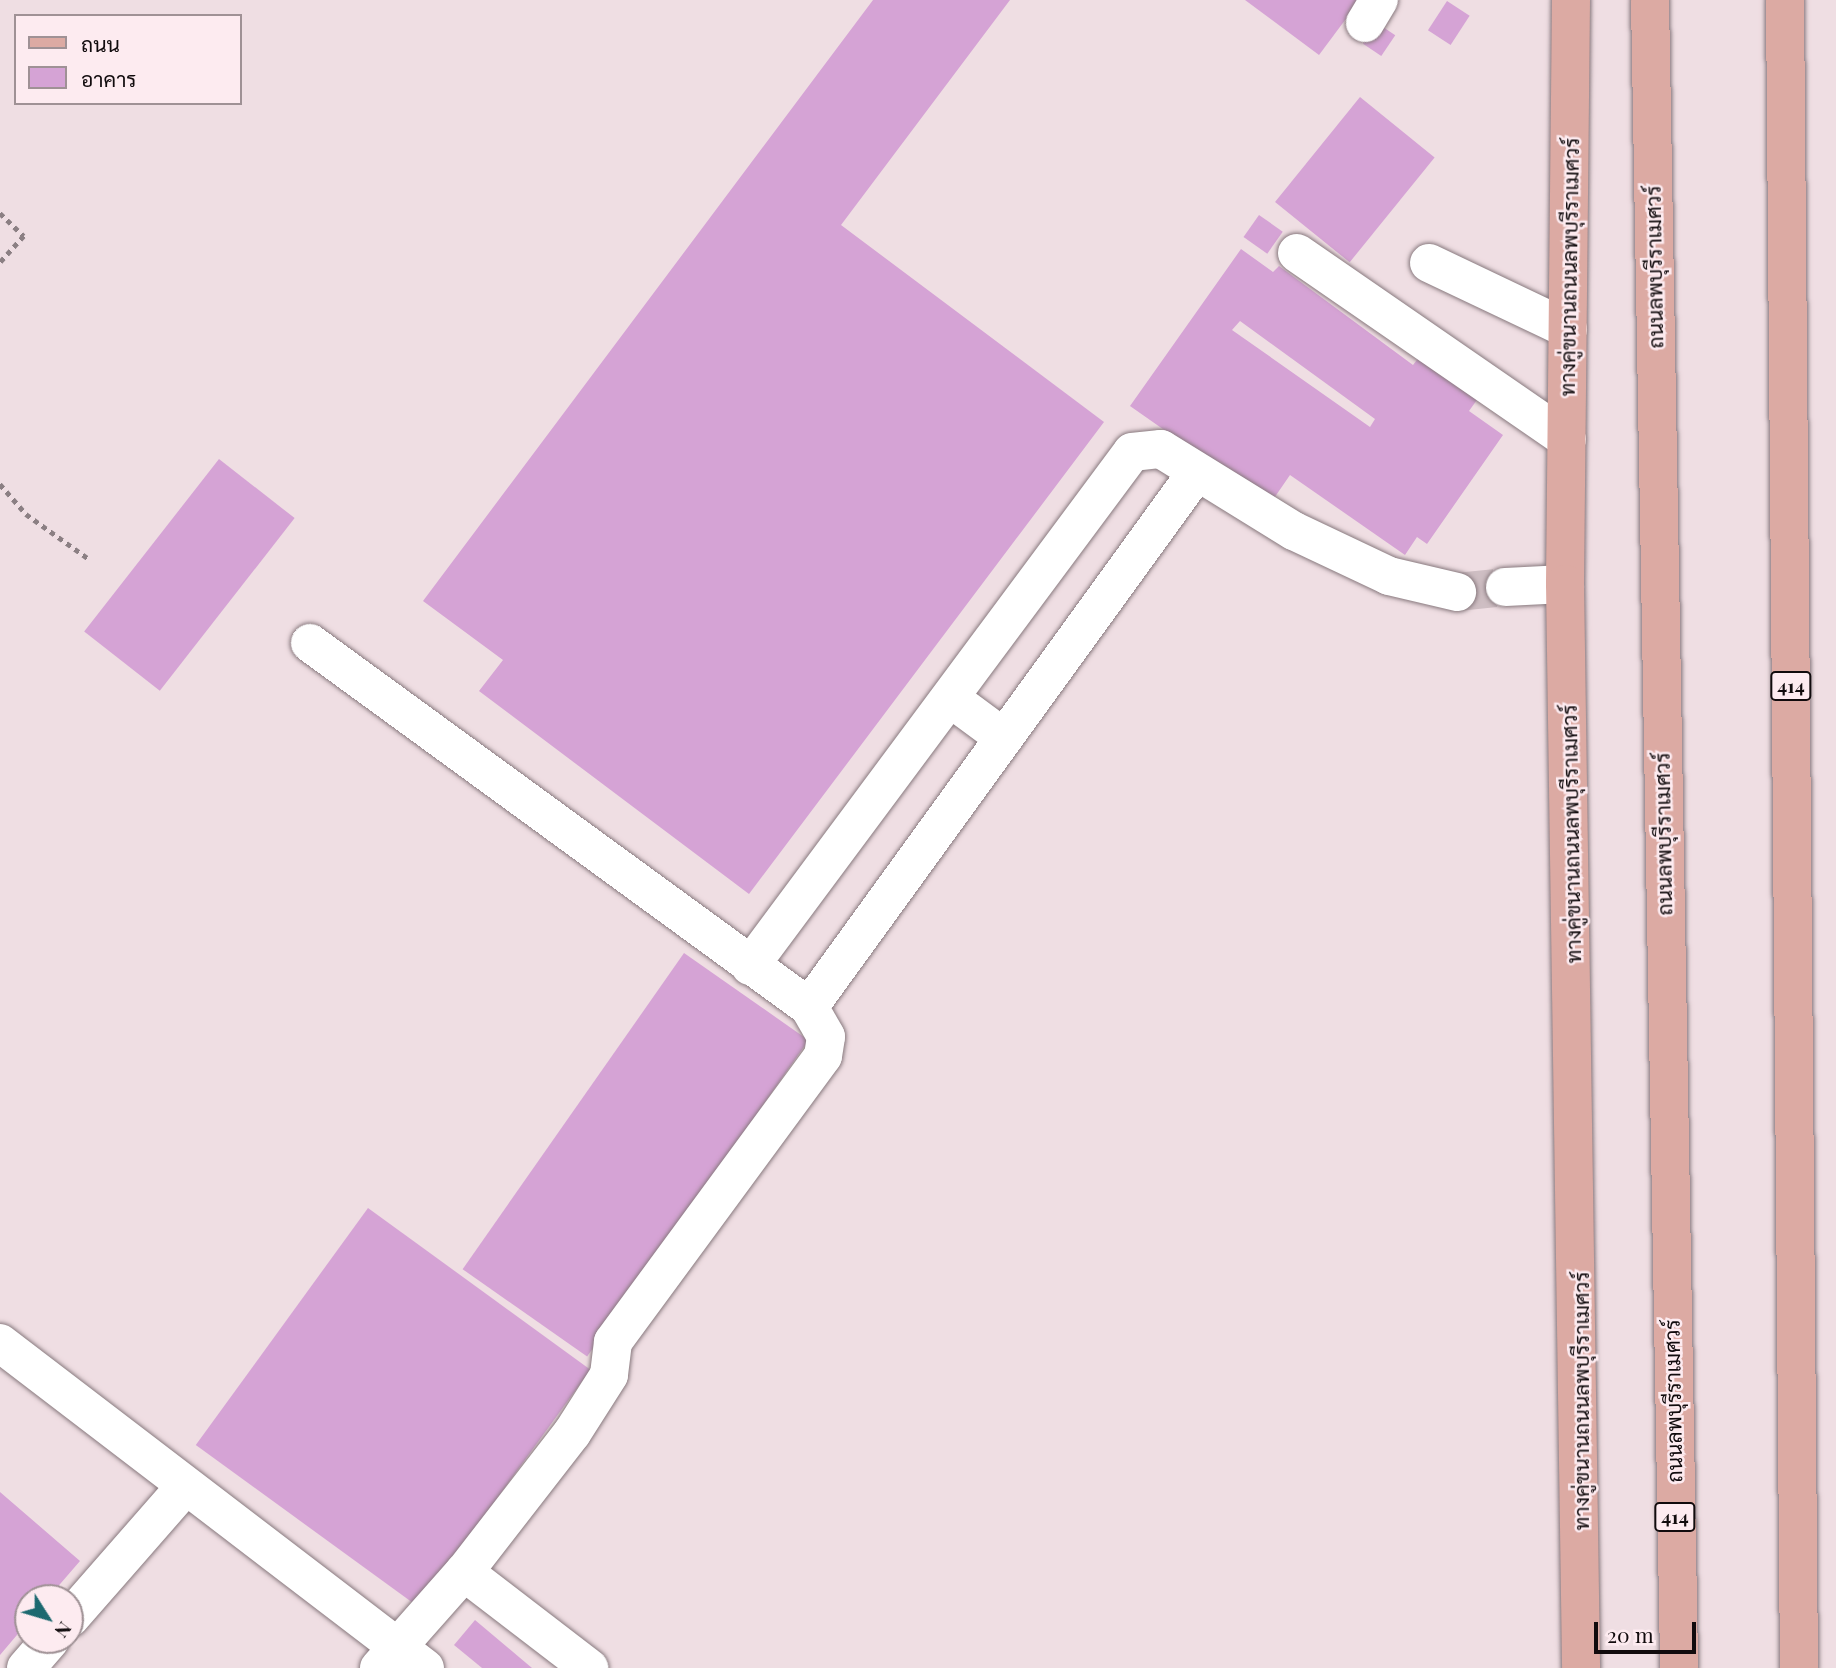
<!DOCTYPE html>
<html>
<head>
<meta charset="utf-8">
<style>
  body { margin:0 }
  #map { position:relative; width:1836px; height:1668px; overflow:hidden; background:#efdee3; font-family:"Playfair Display",Sarabun,serif }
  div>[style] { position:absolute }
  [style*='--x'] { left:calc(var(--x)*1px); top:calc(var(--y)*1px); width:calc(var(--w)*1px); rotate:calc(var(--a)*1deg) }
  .building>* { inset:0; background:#d5a3d5; transform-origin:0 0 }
  .minor-tunnel>* { height:38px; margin-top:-19px; transform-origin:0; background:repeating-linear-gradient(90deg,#cebec3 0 38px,transparent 0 57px) }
  .path>* { height:4.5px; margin-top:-2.25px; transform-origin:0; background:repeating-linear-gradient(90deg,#8b7f83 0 5px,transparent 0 10px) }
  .roads { filter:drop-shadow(0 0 2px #88797e) drop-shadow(0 0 2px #88797e) }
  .minor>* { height:38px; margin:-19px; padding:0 19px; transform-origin:19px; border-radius:19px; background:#fff }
  .major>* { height:38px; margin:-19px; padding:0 19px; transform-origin:19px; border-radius:19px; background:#dcaaa3 }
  span { translate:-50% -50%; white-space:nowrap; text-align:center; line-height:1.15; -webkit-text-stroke:5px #fdebf0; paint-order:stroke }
  .shield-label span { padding:2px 5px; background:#fdebf0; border:2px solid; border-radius:5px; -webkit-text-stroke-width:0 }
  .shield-label { font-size:19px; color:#110b0d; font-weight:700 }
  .street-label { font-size:21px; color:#110b0d }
  .legend { position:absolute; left:14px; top:14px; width:228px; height:91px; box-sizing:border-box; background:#fdebf0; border:2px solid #9f9195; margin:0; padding:9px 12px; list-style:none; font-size:21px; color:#110b0d }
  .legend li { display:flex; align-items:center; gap:14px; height:35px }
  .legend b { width:35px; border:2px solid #9f9195 }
  .north { position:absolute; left:14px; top:1584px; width:70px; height:70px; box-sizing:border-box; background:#fdebf0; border:2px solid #9f9195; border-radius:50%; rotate:127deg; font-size:19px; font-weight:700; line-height:28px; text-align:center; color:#110b0d }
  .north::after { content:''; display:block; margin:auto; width:24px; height:32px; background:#1d6970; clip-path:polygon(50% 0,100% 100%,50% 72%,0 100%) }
  .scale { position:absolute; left:1594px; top:1622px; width:102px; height:32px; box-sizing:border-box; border:4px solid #110b0d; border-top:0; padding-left:9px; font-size:21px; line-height:24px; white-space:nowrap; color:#110b0d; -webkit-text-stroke:5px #fdebf0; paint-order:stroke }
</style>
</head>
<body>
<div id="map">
  <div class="building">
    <div style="clip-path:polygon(873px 0,1010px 0,841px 225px,1104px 422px,749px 894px,479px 691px,503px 660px,423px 601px)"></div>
    <div style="clip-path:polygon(1245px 0,1360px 0,1319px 55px)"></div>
    <div style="left:1447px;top:1px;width:27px;height:35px;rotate:33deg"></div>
    <div style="left:1377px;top:23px;width:22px;height:25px;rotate:34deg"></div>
    <div style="left:1360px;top:97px;width:96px;height:135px;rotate:39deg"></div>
    <div style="left:1259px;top:215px;width:29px;height:27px;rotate:35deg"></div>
    <div style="clip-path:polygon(evenodd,1241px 249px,1273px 272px,1279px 266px,1413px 365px,1420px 356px,1479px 397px,1469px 411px,1503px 435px,1427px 544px,1417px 537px,1405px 555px,1290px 475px,1270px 504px,1130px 406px,1241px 249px,1240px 321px,1375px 419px,1370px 427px,1232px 330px,1240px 321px)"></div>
    <div style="left:219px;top:459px;width:96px;height:219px;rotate:38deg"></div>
    <div style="left:684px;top:953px;width:152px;height:386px;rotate:35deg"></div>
    <div style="left:368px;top:1208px;width:275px;height:293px;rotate:36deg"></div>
    <div style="clip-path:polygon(0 1492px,80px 1561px,48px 1598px,28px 1598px,28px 1622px,0 1655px)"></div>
    <div style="clip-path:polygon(475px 1620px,532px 1668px,482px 1668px,454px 1645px)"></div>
  </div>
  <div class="minor-tunnel">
    <div style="--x:1457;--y:592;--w:48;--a:-5.9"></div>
  </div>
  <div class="path">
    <div style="--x:0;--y:213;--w:33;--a:44"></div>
    <div style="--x:24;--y:236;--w:36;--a:132"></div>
    <div style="--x:0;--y:484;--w:40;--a:49"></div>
    <div style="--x:26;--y:514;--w:77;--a:35.5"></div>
  </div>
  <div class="roads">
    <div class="minor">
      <div style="--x:1365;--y:23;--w:27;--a:-59"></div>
      <div style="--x:1297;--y:253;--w:328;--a:34.6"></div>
      <div style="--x:1429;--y:263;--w:154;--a:25.4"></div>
      <div style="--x:1505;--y:587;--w:60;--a:-2.9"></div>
      <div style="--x:310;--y:643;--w:618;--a:36.11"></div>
      <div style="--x:809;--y:1007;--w:34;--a:60"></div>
      <div style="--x:826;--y:1037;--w:19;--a:99"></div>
      <div style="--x:823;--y:1056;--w:355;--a:126.3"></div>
      <div style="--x:613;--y:1342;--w:33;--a:97"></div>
      <div style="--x:609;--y:1375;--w:69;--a:122.5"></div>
      <div style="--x:572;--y:1433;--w:176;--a:127.8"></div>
      <div style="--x:950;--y:698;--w:67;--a:36.5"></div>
      <div style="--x:750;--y:966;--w:640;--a:-53.38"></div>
      <div style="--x:1132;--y:452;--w:29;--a:-6"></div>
      <div style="--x:1161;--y:449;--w:156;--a:31.7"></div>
      <div style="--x:1294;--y:531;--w:105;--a:25.3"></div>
      <div style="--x:1389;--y:576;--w:70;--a:13.2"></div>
      <div style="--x:809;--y:1007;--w:659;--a:-54.07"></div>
      <div style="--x:0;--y:1343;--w:535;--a:37.41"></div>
      <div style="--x:70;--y:1618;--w:173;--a:-48.8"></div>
      <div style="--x:26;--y:1668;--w:37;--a:-49"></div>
      <div style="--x:379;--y:1668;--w:128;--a:-48.5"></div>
      <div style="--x:464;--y:1572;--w:158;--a:37.5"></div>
    </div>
    <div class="major">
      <div style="--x:1571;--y:0;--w:584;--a:90.59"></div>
      <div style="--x:1565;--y:584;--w:1084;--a:89.15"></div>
      <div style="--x:1650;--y:0;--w:1668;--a:89"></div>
      <div style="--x:1785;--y:0;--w:1668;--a:89.52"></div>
    </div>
  </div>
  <div class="shield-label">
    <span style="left:1791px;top:686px">414</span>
    <span style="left:1675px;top:1517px">414</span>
  </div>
  <div class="street-label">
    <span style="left:1568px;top:267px;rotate:-89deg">ทางคู่ขนานถนนลพบุรีราเมศวร์</span>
    <span style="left:1653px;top:267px;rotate:-91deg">ถนนลพบุรีราเมศวร์</span>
    <span style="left:1570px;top:834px;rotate:-91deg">ทางคู่ขนานถนนลพบุรีราเมศวร์</span>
    <span style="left:1662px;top:834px;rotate:-91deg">ถนนลพบุรีราเมศวร์</span>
    <span style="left:1580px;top:1401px;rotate:-90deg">ทางคู่ขนานถนนลพบุรีราเมศวร์</span>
    <span style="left:1672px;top:1401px;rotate:-91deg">ถนนลพบุรีราเมศวร์</span>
  </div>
  <ul class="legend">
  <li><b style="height:9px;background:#dcaaa3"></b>ถนน</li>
  <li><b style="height:19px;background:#d5a3d5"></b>อาคาร</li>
  </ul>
  <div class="north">N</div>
  <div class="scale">20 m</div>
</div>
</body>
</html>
